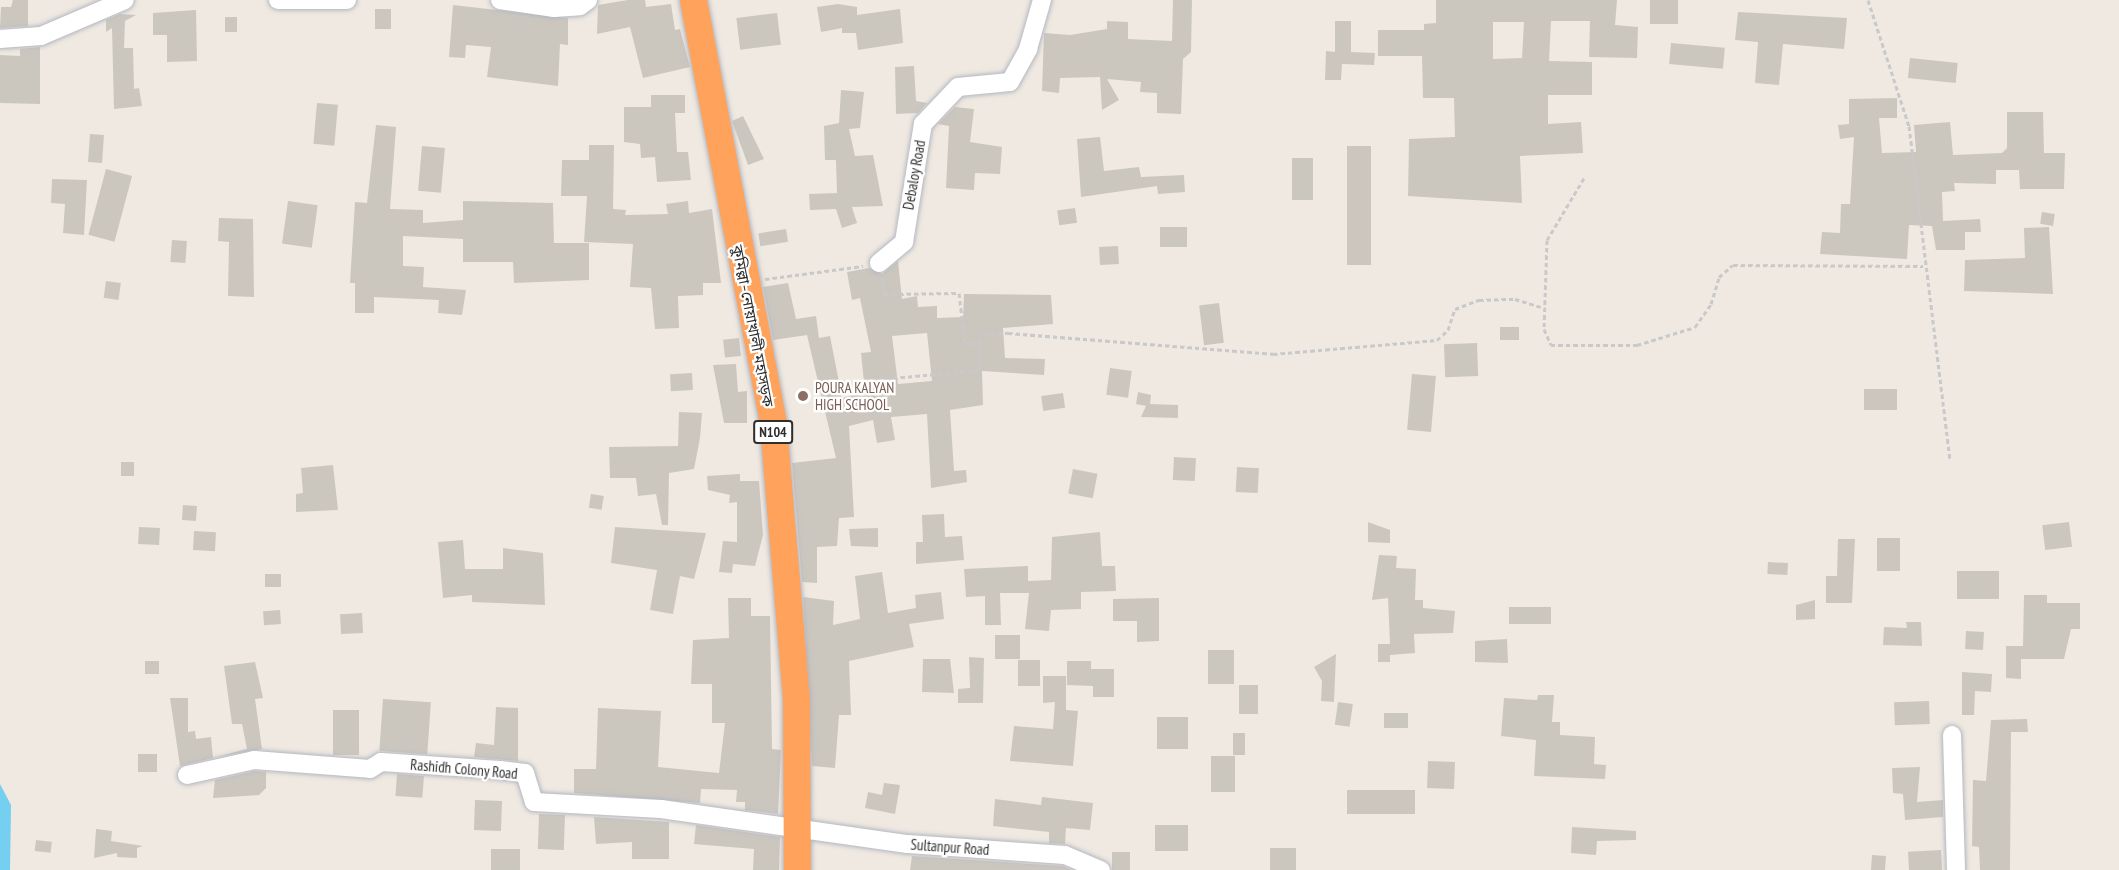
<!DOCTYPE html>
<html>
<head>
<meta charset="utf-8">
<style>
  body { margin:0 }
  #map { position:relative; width:2119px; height:870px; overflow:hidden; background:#efe9e1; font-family:"PT Sans Narrow","Noto Sans Bengali",sans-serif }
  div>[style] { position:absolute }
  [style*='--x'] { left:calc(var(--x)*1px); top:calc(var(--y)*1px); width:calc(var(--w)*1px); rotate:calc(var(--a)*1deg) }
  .water>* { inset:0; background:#75cff0 }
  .building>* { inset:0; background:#cbc7bf; transform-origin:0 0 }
  .path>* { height:3px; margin-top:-1.5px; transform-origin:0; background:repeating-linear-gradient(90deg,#c9c9c9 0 4.5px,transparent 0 7.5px) }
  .roads { filter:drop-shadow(0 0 2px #b4b7c1) drop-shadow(0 0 2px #b4b7c1) }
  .minor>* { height:18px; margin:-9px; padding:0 9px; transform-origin:9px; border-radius:9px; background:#fff }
  .highway>* { height:27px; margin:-13.5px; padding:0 13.5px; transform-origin:13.5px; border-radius:13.5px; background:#ffa35c }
  .dots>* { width:16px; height:16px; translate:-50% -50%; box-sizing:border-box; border:3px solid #fff; border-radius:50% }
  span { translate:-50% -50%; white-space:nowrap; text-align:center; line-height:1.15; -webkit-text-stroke:4.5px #fff; paint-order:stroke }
  .shield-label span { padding:2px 4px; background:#fff; border:2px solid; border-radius:4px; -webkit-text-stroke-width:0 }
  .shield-label { font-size:14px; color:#2e2e2e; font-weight:700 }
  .street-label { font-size:15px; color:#2e2e2e }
  .education-label { font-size:15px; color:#785e54 }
  .left { translate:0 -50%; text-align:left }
</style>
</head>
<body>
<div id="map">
  <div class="water">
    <div style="clip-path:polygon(0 784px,11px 805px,10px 870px,0 870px)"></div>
  </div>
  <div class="building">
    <div style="clip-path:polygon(13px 0,28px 0,28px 26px,0 28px,1px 7px,11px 7px)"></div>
    <div style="clip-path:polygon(628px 0,645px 0,646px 7px,671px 4px,675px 30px,680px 29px,690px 67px,643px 78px,630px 27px,597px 34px,598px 5px)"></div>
    <div style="clip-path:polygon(1173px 0,1192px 0,1191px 52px,1183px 59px,1181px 114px,1157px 113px,1157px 93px,1140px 92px,1141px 82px,1107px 79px,1119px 100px,1102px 110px,1100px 77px,1060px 78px,1059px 93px,1042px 91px,1044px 33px,1070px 35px,1107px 29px,1107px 21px,1128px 22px,1128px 39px,1172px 41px)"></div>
    <div style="clip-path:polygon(evenodd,1436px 0,1617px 0,1615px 25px,1638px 27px,1637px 58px,1589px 57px,1590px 21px,1551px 21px,1549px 61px,1592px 62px,1592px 95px,1548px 95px,1548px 124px,1581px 122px,1583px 153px,1520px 156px,1522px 203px,1408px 196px,1409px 139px,1455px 137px,1454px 98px,1423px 98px,1422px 56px,1378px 56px,1378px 30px,1424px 30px,1424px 24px,1436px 23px,1436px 0,1493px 22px,1524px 22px,1522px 58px,1493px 59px,1493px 22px)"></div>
    <div style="left:1650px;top:0;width:28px;height:24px"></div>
    <div style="clip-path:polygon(838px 4px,857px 7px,857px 15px,900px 9px,903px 43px,858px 50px,856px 33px,842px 33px,842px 28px,821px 32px,817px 7px)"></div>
    <div style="clip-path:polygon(453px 5px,568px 18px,568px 45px,560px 44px,558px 86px,487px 77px,491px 47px,466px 45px,465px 58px,449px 57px)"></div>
    <div style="left:375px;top:9px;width:16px;height:20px"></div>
    <div style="clip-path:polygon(196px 10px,197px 61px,167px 62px,167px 35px,153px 35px,153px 13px)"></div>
    <div style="clip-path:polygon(1738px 12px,1847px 18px,1844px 49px,1783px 44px,1779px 85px,1755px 83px,1758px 42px,1735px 40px)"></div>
    <div style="left:777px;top:13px;width:32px;height:41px;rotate:83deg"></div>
    <div style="clip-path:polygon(120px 14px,136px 15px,125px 21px,124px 48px,133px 48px,134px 89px,139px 88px,142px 106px,114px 109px,112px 28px,106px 32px,106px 20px)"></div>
    <div style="left:225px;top:17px;width:12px;height:15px"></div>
    <div style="clip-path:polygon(1335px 21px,1351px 21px,1351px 52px,1375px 53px,1374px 65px,1342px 64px,1341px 80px,1325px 80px,1326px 51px,1335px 52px)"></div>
    <div style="left:1671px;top:43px;width:54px;height:21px;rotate:5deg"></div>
    <div style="clip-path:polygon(40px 47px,40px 104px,0 103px,0 55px,20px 56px,20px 49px)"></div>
    <div style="left:1910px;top:58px;width:48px;height:20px;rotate:6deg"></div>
    <div style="clip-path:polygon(914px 66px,916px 101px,927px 103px,918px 113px,896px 114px,895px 67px)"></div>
    <div style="clip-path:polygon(841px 90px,864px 92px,860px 128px,849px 129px,855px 156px,873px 155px,883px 206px,852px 207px,857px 223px,842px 228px,836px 209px,810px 210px,809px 194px,837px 193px,836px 160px,825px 160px,824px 126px,839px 123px)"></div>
    <div style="clip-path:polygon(651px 95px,685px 95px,685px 113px,675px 113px,677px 152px,688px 152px,691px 180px,657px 182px,655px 157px,641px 158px,640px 144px,624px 142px,624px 107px,651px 107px)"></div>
    <div style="clip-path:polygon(1897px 98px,1897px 118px,1879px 118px,1882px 153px,1916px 152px,1914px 125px,1950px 122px,1953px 155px,2002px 153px,2007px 148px,2007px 112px,2043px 112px,2044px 153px,2065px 153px,2064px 189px,2020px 189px,2019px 170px,1996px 170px,1996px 184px,1954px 183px,1955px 191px,1942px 192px,1943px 221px,1980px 219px,1981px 232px,1965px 232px,1965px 250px,1936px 250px,1932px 226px,1909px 225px,1907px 259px,1820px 254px,1822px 232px,1840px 233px,1841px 204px,1850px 204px,1854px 137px,1840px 139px,1838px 125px,1849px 124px,1849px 99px)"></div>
    <div style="left:317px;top:103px;width:21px;height:41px;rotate:5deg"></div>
    <div style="clip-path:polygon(955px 107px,974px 109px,970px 142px,1002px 147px,1000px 174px,975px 173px,974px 190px,946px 188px,949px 126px,938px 124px)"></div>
    <div style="clip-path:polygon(743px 116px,764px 159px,748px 165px,732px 121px)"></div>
    <div style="clip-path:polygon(376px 125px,396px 127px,390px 209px,423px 210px,423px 223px,463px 220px,463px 201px,553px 203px,554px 243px,589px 243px,589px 280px,514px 283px,513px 262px,463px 262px,463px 239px,403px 236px,403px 266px,424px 267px,423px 287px,466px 290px,462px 315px,438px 313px,439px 300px,374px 297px,374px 313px,355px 313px,355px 283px,350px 283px,355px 202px,367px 203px)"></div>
    <div style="left:90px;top:134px;width:14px;height:28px;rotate:4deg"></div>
    <div style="clip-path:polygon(1100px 137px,1104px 171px,1139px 167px,1141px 177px,1184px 175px,1185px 192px,1158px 194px,1157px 186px,1081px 197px,1077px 139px)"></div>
    <div style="clip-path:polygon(589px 145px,614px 145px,613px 209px,626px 210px,625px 215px,668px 214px,666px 204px,688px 201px,689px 213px,712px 209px,721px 283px,703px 283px,703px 295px,678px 296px,679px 328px,655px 329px,651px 288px,630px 287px,633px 244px,584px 242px,587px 196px,561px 196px,562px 160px,589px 160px)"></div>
    <div style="left:422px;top:146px;width:23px;height:45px;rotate:5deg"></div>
    <div style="left:1347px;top:146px;width:24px;height:119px"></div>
    <div style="left:1292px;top:158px;width:21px;height:42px"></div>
    <div style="left:106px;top:169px;width:27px;height:68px;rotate:15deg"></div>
    <div style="clip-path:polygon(52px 179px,87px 180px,84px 235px,63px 233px,65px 204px,51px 203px)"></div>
    <div style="left:288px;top:201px;width:30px;height:43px;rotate:8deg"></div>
    <div style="left:1075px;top:208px;width:15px;height:18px;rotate:82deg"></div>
    <div style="left:2042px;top:212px;width:13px;height:12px;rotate:9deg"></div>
    <div style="clip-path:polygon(219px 218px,253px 219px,254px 297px,228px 296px,229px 242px,218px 241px)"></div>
    <div style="left:1187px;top:227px;width:20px;height:27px;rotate:90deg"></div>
    <div style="clip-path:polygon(2049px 227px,2053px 294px,1964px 291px,1965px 260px,2025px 258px,2024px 228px)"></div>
    <div style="left:786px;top:229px;width:13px;height:28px;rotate:81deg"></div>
    <div style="left:172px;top:240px;width:15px;height:22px;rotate:4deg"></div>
    <div style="left:1118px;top:246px;width:18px;height:19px;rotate:87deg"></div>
    <div style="clip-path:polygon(evenodd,898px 261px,902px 299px,917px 296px,918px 307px,937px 306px,937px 318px,963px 317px,964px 294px,1051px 295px,1053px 324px,1003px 328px,1005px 358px,1045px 359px,1044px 375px,982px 371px,983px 405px,950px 410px,954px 471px,966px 470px,967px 482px,931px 488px,927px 414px,891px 417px,895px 440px,877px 443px,873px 420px,849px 426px,854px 517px,839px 518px,837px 546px,817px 547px,817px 583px,802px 582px,792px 463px,836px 458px,807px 335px,773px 340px,763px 287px,788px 283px,796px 319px,816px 316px,819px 338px,830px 336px,842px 398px,865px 392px,861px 353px,871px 352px,860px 298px,852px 300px,847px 272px,869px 268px,882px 274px,898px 261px,927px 333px,932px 381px,898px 384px,892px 336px,927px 333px)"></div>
    <div style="left:106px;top:281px;width:15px;height:17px;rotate:8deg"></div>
    <div style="left:1219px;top:303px;width:40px;height:20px;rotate:83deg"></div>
    <div style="left:1500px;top:327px;width:19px;height:13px"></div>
    <div style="left:739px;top:338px;width:18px;height:16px;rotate:84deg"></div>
    <div style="left:1477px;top:343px;width:33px;height:33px;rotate:88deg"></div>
    <div style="clip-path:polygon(736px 364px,738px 392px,747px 391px,747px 423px,724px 423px,713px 365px)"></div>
    <div style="left:1110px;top:368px;width:22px;height:27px;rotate:8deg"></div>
    <div style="left:692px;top:373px;width:17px;height:22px;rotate:87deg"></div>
    <div style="left:1412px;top:374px;width:24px;height:56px;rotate:5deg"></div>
    <div style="left:1864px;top:389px;width:33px;height:21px"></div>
    <div style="clip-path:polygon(1138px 392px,1151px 395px,1150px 404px,1178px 405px,1178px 418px,1141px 417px,1146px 406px,1136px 404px)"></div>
    <div style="left:1063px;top:393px;width:15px;height:22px;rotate:82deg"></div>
    <div style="clip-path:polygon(679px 412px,702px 413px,700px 438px,694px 469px,669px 473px,668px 525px,662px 525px,656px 494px,638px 496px,636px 478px,610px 478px,609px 447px,678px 446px)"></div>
    <div style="left:1174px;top:457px;width:22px;height:23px;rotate:3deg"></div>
    <div style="left:121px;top:462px;width:13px;height:14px"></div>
    <div style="clip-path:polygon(333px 465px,338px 510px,296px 512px,296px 494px,303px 493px,301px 468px)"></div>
    <div style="left:1237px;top:467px;width:22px;height:25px;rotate:3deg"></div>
    <div style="left:1073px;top:469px;width:25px;height:25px;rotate:11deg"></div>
    <div style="clip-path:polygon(740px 474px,740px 481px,759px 481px,763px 535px,755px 566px,733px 564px,732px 573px,719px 572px,723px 541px,737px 542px,737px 502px,729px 503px,730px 495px,708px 490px,707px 476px)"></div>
    <div style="left:591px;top:494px;width:13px;height:14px;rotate:9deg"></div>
    <div style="left:183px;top:505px;width:14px;height:15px;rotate:4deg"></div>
    <div style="clip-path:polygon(944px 514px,945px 537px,962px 536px,964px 560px,916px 564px,916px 542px,923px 542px,922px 515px)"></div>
    <div style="clip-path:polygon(1368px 522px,1390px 530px,1390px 543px,1368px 542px)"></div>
    <div style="left:2069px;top:522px;width:25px;height:27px;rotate:83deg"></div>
    <div style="left:139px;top:527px;width:21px;height:17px;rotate:3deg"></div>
    <div style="clip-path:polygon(615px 527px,706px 533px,694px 579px,680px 576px,673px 614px,650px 610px,657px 570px,611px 563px)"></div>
    <div style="clip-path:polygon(878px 528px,878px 547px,851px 546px,849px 529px)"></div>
    <div style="left:194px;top:531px;width:22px;height:19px;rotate:3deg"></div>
    <div style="clip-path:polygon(1100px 532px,1102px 566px,1115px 566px,1116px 591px,1081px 592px,1081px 609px,1051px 610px,1049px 631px,1025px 629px,1029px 593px,1000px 593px,1001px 625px,985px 625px,985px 596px,966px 597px,964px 569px,1028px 566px,1028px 581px,1051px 580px,1052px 537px)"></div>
    <div style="left:1877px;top:538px;width:23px;height:33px"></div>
    <div style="clip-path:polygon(1838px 539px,1855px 539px,1852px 603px,1826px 603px,1826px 576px,1837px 576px)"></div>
    <div style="clip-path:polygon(463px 540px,465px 569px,503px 569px,503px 548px,543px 553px,545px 605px,472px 602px,472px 595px,443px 598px,438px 542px)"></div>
    <div style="clip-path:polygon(1379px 555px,1397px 556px,1396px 568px,1416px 569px,1415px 600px,1423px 600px,1423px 608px,1455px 611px,1453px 633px,1414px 634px,1415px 653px,1390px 655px,1390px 662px,1378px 662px,1378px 644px,1390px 644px,1388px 598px,1372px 600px)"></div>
    <div style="left:1768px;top:562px;width:20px;height:12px;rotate:3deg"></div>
    <div style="left:1999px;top:571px;width:28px;height:42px;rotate:90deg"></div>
    <div style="clip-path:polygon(882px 572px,888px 613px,916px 608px,915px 595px,941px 592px,944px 619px,909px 624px,914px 647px,849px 661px,851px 715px,839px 715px,835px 768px,812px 766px,803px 597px,834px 601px,833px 625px,860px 619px,855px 576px)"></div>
    <div style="left:265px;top:574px;width:16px;height:13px"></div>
    <div style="clip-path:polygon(2024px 595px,2047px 595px,2047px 603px,2080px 603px,2080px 629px,2071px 629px,2064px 659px,2021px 659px,2021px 679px,2006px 678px,2006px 646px,2023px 646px)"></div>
    <div style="clip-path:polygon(728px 598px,751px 598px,751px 616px,770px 616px,772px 749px,781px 750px,778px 814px,745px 810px,745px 802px,736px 802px,737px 790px,701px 789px,700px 803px,574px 793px,574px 769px,596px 769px,598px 708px,661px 711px,658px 767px,719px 773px,725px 723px,712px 723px,712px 684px,691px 684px,693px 640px,729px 638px)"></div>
    <div style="clip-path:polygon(1159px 598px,1159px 641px,1137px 642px,1137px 621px,1113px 621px,1113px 599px)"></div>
    <div style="clip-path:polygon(1815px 600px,1815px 619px,1796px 620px,1796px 605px)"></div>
    <div style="left:1509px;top:607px;width:42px;height:17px"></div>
    <div style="left:280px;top:610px;width:14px;height:17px;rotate:86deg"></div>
    <div style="left:362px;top:613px;width:20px;height:22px;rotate:87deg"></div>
    <div style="clip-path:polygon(1906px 622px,1921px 622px,1922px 646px,1883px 645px,1884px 627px,1907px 628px)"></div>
    <div style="left:1966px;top:631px;width:18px;height:18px;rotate:3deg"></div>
    <div style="left:995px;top:635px;width:25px;height:24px"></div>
    <div style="clip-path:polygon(1507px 639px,1508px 663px,1475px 662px,1475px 641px)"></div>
    <div style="left:1208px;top:650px;width:26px;height:34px"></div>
    <div style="clip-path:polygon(1336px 654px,1334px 702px,1321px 701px,1322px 681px,1314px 667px)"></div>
    <div style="clip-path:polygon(969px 657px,984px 658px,983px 703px,958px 703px,958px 689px,970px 688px)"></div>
    <div style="clip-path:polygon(923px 659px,950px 659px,954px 693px,922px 692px)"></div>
    <div style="left:1018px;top:660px;width:22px;height:26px"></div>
    <div style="left:145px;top:661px;width:14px;height:13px"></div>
    <div style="clip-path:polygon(1067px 661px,1091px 661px,1091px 669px,1114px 669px,1114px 697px,1093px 697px,1093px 686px,1067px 685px)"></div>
    <div style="clip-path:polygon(255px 662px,263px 698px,255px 699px,262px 749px,216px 757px,247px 749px,242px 724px,232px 724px,224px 666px)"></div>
    <div style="clip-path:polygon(1962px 672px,1992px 674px,1991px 692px,1975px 691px,1974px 715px,1962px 715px)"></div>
    <div style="clip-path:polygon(1043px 676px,1066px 676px,1066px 710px,1078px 711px,1073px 766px,1010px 761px,1014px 726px,1053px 729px,1055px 702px,1043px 703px)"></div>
    <div style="left:1239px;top:685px;width:19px;height:29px"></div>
    <div style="clip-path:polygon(1538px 695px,1554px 695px,1552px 722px,1560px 722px,1560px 735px,1595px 737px,1594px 764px,1606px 765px,1605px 779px,1534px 776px,1536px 740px,1501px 736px,1504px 698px,1537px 700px)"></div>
    <div style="clip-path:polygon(170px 698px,188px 698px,188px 732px,195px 731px,196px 739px,211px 737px,213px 758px,180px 766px)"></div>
    <div style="left:383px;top:699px;width:48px;height:52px;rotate:4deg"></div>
    <div style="left:1929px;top:701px;width:23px;height:35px;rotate:88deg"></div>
    <div style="left:1338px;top:702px;width:15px;height:23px;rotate:8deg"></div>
    <div style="clip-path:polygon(496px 707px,518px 708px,518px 761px,474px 757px,476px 743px,494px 745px)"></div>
    <div style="left:333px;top:710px;width:26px;height:45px"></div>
    <div style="left:1384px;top:713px;width:24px;height:15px"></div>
    <div style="left:1157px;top:717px;width:31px;height:32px"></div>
    <div style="clip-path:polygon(2027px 719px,2028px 732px,2011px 732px,2010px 870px,1980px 870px,1979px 847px,1972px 846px,1973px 780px,1986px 781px,1991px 720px)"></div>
    <div style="left:1233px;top:733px;width:12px;height:22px"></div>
    <div style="left:138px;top:754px;width:19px;height:18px"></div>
    <div style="left:1211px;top:756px;width:24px;height:36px"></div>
    <div style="left:1428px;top:761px;width:27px;height:27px;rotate:2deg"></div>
    <div style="clip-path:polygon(1920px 767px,1917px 802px,1943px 800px,1943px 817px,1905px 820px,1903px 794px,1893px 793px,1892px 768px)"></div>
    <div style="clip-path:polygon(255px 771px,266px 772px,266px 788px,259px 795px,213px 798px,215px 780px)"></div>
    <div style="left:397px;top:774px;width:27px;height:22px;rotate:4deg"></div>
    <div style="clip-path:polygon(884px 783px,900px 785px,895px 814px,865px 808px,868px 792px,882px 795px)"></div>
    <div style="left:1415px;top:790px;width:24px;height:68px;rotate:90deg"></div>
    <div style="clip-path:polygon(1042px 797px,1093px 803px,1090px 830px,1066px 828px,1065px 844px,1049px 843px,1049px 832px,993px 826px,995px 799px,1041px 805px)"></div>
    <div style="left:475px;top:800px;width:27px;height:30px;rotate:2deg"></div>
    <div style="left:539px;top:814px;width:26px;height:35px;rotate:2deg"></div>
    <div style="clip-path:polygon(594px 817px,669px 822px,669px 859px,632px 859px,632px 842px,596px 844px)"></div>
    <div style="clip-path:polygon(696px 825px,780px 837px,779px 870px,753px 870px,754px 849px,694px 844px)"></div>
    <div style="left:1155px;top:825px;width:33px;height:26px"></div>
    <div style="clip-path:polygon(1572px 827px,1636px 831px,1636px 840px,1597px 841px,1596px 855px,1571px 853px)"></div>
    <div style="clip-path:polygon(96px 829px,112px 831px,111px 841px,143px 846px,137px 848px,137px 858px,117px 857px,117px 853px,94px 858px)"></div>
    <div style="left:36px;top:840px;width:16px;height:11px;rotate:7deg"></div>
    <div style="left:1270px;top:848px;width:26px;height:22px"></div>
    <div style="left:520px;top:849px;width:21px;height:29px;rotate:90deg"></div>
    <div style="left:1941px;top:850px;width:20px;height:33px;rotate:87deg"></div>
    <div style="left:1112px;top:852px;width:18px;height:18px"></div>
    <div style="left:1872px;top:855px;width:14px;height:15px;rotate:4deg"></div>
    <div style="clip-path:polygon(912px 856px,1062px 866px,1072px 870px,910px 870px)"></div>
  </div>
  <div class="path">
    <div style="--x:1868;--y:0;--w:133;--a:72"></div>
    <div style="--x:1909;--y:126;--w:336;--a:83"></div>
    <div style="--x:1584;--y:178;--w:72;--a:120.8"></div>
    <div style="--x:1547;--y:240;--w:89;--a:91.9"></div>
    <div style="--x:1544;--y:329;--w:17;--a:66"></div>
    <div style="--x:1551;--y:345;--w:86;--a:0"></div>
    <div style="--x:1637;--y:345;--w:61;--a:-17.2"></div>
    <div style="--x:1695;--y:327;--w:28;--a:-55"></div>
    <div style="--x:1711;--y:304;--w:28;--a:-73"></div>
    <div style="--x:1719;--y:277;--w:18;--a:-41"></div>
    <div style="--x:1733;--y:265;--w:190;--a:0.3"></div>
    <div style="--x:882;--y:277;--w:17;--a:83"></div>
    <div style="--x:884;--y:294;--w:75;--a:-0.8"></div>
    <div style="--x:959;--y:293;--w:51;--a:83.3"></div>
    <div style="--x:965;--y:344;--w:15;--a:-4"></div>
    <div style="--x:980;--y:343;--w:9;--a:-69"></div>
    <div style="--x:983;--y:335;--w:25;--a:-5"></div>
    <div style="--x:1008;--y:333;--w:266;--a:4.5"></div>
    <div style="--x:1273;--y:354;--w:165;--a:-4.9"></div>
    <div style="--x:1437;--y:340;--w:15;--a:-42"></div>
    <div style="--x:1448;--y:330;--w:22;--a:-72"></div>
    <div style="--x:1455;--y:309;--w:26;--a:-21"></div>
    <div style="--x:1479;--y:300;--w:36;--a:-2"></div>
    <div style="--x:1515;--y:299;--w:31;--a:17"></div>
    <div style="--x:765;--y:279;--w:99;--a:-7.6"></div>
    <div style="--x:893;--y:378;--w:86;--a:-5.3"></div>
    <div style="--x:979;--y:370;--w:27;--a:-88"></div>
  </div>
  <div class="roads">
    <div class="minor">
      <div style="--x:278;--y:0;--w:69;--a:0"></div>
      <div style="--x:500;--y:0;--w:55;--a:8.4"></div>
      <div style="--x:554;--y:8;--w:26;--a:-4"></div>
      <div style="--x:580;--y:6;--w:10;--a:-37"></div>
      <div style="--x:0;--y:39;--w:41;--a:-4.2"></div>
      <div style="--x:41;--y:36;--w:91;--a:-23.2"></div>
      <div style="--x:879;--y:263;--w:33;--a:-40"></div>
      <div style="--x:904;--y:242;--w:120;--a:-80.9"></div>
      <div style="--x:923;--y:124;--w:51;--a:-46.6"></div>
      <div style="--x:958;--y:87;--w:52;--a:-5.5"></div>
      <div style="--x:1010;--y:82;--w:38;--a:-61"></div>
      <div style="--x:1028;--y:49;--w:51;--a:-74.1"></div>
      <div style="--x:1952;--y:735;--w:135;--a:88.3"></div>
      <div style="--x:187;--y:775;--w:69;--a:-12.6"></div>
      <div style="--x:254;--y:760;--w:116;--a:4.4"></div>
      <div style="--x:370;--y:769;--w:13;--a:-32"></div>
      <div style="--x:381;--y:762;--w:119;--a:3.8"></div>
      <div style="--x:500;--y:770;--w:25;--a:7"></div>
      <div style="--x:525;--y:773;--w:30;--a:73"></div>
      <div style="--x:534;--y:802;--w:127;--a:3.2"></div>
      <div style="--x:661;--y:809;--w:249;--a:8.1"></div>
      <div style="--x:908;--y:844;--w:157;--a:4"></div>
      <div style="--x:1065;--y:855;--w:39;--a:23"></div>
    </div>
    <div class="highway">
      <div style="--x:693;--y:0;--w:432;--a:79.3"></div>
      <div style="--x:773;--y:425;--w:277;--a:85.2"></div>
      <div style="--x:796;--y:701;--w:169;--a:89.7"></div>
    </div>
  </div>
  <div class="dots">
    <div style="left:803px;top:396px;background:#8d6e63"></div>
  </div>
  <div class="shield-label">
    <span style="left:773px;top:432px">N104</span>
  </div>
  <div class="street-label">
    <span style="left:914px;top:175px;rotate:-80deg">Debaloy Road</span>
    <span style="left:753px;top:326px;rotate:79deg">কুমিল্লা–নোয়াখালী মহাসড়ক</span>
    <span style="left:464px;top:769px;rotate:5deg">Rashidh Colony Road</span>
    <span style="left:950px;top:847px;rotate:4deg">Sultanpur Road</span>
  </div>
  <div class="education-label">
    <span class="left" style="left:815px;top:396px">POURA KALYAN<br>HIGH SCHOOL</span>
  </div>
</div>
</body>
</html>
